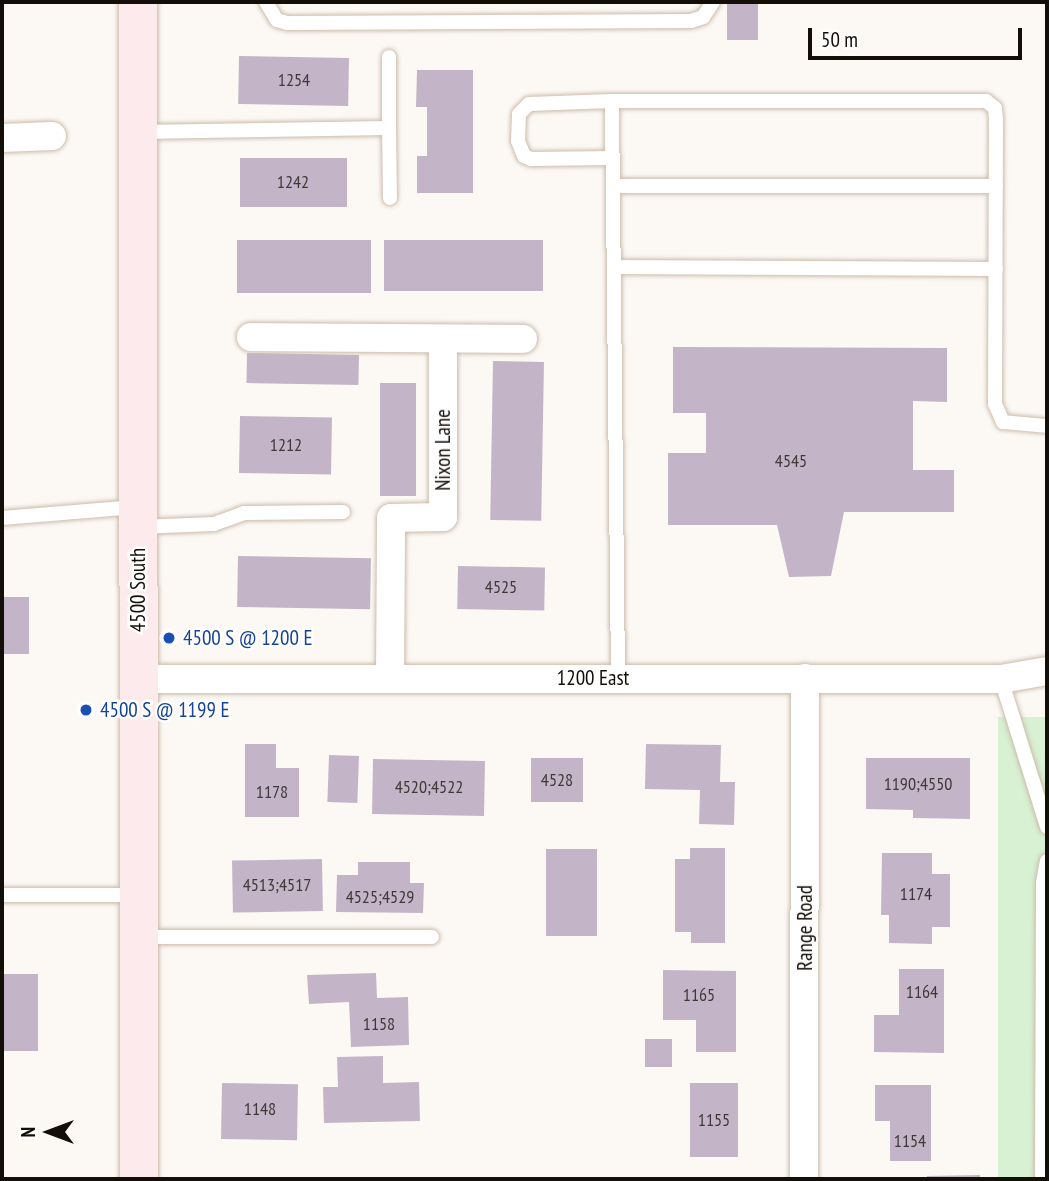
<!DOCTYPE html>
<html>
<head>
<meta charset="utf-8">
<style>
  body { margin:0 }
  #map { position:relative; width:1049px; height:1181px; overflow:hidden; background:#fcf9f5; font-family:"PT Sans Narrow",sans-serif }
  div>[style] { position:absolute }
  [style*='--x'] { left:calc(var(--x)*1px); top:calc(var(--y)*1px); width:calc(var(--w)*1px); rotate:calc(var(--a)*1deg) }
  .green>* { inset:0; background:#d7f1d2; transform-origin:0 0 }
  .building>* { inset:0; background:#c3b5c7; transform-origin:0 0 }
  .roads { filter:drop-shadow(0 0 2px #cdbbab) drop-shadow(0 0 2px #cdbbab) }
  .lane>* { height:14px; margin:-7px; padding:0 7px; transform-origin:7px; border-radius:7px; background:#fff }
  .street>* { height:28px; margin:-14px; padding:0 14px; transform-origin:14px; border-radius:14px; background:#fff }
  .secondary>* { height:38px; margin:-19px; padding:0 19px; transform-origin:19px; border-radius:19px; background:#fdeaec }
  .dots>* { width:19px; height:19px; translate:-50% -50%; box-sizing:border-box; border:4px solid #fff; border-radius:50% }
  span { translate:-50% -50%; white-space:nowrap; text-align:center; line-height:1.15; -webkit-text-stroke:5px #fff; paint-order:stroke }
  .number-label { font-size:18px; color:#403838 }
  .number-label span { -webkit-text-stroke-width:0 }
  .street-label { font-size:21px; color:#140e09 }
  .transit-label { font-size:21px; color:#164399 }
  .left { translate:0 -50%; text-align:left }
  .frame { position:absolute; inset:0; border:4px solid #140e09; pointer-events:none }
  .north { position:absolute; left:14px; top:1097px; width:70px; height:70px; -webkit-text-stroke:5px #fff; paint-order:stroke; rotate:270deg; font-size:19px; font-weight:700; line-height:28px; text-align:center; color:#140e09 }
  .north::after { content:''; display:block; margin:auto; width:24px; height:32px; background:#140e09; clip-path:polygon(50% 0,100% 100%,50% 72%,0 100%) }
  .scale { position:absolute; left:808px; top:28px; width:214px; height:32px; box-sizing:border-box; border:4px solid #140e09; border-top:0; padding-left:9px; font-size:21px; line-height:24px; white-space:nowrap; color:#140e09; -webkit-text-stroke:5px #fff; paint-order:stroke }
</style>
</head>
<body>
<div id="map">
  <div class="green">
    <div style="left:1047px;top:717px;width:462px;height:49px;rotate:90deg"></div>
  </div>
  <div class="building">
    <div style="left:727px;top:2px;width:31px;height:38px"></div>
    <div style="left:239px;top:56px;width:110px;height:48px;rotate:1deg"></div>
    <div style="clip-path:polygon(417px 70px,473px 70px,473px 193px,417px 193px,417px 156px,427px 156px,427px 107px,416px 107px)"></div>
    <div style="left:240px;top:158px;width:107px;height:49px"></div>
    <div style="left:237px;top:240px;width:134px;height:53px"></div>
    <div style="left:384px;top:240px;width:159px;height:51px"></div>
    <div style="clip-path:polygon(673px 347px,947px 348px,947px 402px,913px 401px,913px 470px,954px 470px,954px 512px,844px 512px,831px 576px,789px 577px,777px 525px,668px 525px,668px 453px,706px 453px,706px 413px,673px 413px)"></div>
    <div style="left:247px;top:353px;width:112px;height:30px;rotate:1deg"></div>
    <div style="left:493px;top:361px;width:51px;height:159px;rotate:1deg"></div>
    <div style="left:380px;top:383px;width:36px;height:113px"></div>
    <div style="left:240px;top:416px;width:92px;height:57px;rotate:1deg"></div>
    <div style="left:238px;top:556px;width:133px;height:51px;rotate:1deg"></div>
    <div style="left:458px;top:566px;width:87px;height:43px;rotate:1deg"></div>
    <div style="left:2px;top:597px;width:27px;height:57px"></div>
    <div style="clip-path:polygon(245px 744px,276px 744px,276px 768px,299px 768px,299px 817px,245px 817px)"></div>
    <div style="clip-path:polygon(646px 744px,721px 745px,720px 782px,735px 782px,734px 825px,699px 824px,700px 790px,645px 789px)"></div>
    <div style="left:329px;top:755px;width:30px;height:47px;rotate:2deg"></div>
    <div style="left:531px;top:758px;width:52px;height:44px"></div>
    <div style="clip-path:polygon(866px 758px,970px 758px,970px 819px,913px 818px,913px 810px,866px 809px)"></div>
    <div style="left:373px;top:759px;width:112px;height:55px;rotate:1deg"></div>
    <div style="clip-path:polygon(690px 848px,725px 848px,725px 943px,691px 943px,691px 932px,675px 932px,675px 859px,690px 859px)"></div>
    <div style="left:546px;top:849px;width:51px;height:87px"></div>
    <div style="clip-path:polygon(882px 853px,932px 853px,932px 874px,950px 874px,950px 927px,932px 927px,932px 944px,889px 943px,889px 915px,881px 915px)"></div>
    <div style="left:322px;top:859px;width:52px;height:90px;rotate:89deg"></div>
    <div style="clip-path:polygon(358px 862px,410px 862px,410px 883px,424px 883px,423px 913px,336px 912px,337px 875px,358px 875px)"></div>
    <div style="clip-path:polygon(899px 969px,944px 969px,944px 1053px,874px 1052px,874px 1015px,899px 1015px)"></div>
    <div style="clip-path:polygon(663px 970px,736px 971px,736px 1052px,696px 1052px,696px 1020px,663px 1020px)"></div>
    <div style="clip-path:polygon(376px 973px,377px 998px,408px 997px,409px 1045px,351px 1047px,349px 1002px,309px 1004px,307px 975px)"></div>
    <div style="left:2px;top:974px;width:36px;height:77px"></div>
    <div style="left:645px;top:1039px;width:27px;height:28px"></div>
    <div style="clip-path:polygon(383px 1056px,383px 1083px,419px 1082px,420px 1121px,324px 1123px,323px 1087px,338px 1087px,337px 1057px)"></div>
    <div style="left:222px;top:1083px;width:76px;height:56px;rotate:1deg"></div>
    <div style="left:690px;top:1083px;width:48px;height:74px"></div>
    <div style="clip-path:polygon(875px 1085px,931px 1085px,931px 1161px,890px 1161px,890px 1121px,875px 1121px)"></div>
    <div style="clip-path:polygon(980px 1175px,980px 1179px,927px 1179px,927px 1176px)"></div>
  </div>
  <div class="roads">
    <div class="lane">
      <div style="--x:266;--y:2;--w:21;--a:59"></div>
      <div style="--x:277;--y:20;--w:10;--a:17"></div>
      <div style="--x:287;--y:23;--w:404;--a:-0.3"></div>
      <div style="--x:691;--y:21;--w:13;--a:-18"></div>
      <div style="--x:703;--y:17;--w:18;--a:-56"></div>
      <div style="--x:612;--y:101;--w:83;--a:177.9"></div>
      <div style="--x:529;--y:104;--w:14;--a:135"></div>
      <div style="--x:519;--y:114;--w:27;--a:92"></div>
      <div style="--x:518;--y:141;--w:16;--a:68"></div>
      <div style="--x:524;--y:156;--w:8;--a:23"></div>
      <div style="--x:531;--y:159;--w:82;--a:-0.7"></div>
      <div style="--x:389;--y:128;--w:70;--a:89.2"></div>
      <div style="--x:139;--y:132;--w:250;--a:-0.9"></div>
      <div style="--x:389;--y:128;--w:71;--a:-90"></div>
      <div style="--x:613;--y:186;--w:383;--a:0"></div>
      <div style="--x:615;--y:267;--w:381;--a:0.3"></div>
      <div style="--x:2;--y:518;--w:134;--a:-4.7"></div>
      <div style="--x:139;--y:527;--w:75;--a:-2.3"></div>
      <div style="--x:214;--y:524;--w:32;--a:-20"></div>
      <div style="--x:244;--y:513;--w:99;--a:-0.6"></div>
      <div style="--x:618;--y:677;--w:576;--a:-90.6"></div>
      <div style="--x:612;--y:101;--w:374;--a:0"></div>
      <div style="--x:986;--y:101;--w:11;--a:38"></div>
      <div style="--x:995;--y:108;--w:11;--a:85"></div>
      <div style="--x:996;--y:119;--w:285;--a:90.2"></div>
      <div style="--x:995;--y:404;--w:20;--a:66"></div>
      <div style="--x:1003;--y:422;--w:44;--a:5.2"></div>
      <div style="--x:1001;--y:679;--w:155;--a:72.7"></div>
      <div style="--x:2;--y:895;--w:135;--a:0"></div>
      <div style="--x:140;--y:937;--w:292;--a:0"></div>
      <div style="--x:1042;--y:1179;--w:296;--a:-89.8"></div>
      <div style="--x:1043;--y:883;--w:22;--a:-80"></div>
    </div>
    <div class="street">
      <div style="--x:2;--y:138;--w:50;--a:-2.3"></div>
      <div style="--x:251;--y:337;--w:272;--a:0.4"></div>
      <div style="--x:390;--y:678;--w:160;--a:-89.6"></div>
      <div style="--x:391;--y:518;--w:52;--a:-1.1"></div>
      <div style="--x:443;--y:517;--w:178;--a:-90"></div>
      <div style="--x:138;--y:679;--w:863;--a:0"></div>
      <div style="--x:1001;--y:679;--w:47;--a:-9.9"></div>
      <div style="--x:804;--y:1179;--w:501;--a:-89.89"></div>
    </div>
    <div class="secondary">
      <div style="--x:138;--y:2;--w:1177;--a:89.95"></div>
    </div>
  </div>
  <div class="dots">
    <div style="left:169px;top:638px;background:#1a4fb4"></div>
    <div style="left:86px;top:710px;background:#1a4fb4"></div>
  </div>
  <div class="number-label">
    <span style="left:294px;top:80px">1254</span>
    <span style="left:293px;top:182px">1242</span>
    <span style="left:286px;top:445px">1212</span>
    <span style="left:791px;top:461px">4545</span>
    <span style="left:501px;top:587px">4525</span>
    <span style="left:557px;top:780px">4528</span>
    <span style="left:918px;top:784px">1190;4550</span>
    <span style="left:429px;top:787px">4520;4522</span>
    <span style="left:272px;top:792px">1178</span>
    <span style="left:277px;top:885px">4513;4517</span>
    <span style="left:916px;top:894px">1174</span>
    <span style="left:380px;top:897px">4525;4529</span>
    <span style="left:922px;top:992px">1164</span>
    <span style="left:699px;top:995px">1165</span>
    <span style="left:379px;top:1024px">1158</span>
    <span style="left:260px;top:1109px">1148</span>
    <span style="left:714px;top:1120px">1155</span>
    <span style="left:910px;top:1141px">1154</span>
  </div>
  <div class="street-label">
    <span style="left:443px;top:450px;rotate:-90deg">Nixon Lane</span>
    <span style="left:138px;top:590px;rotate:-90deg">4500 South</span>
    <span style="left:593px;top:678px">1200 East</span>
    <span style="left:805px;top:928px;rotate:-90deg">Range Road</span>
  </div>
  <div class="transit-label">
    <span class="left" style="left:183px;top:638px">4500 S @ 1200 E</span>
    <span class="left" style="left:100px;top:710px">4500 S @ 1199 E</span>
  </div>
  <div class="frame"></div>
  <div class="north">N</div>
  <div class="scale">50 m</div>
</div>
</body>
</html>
